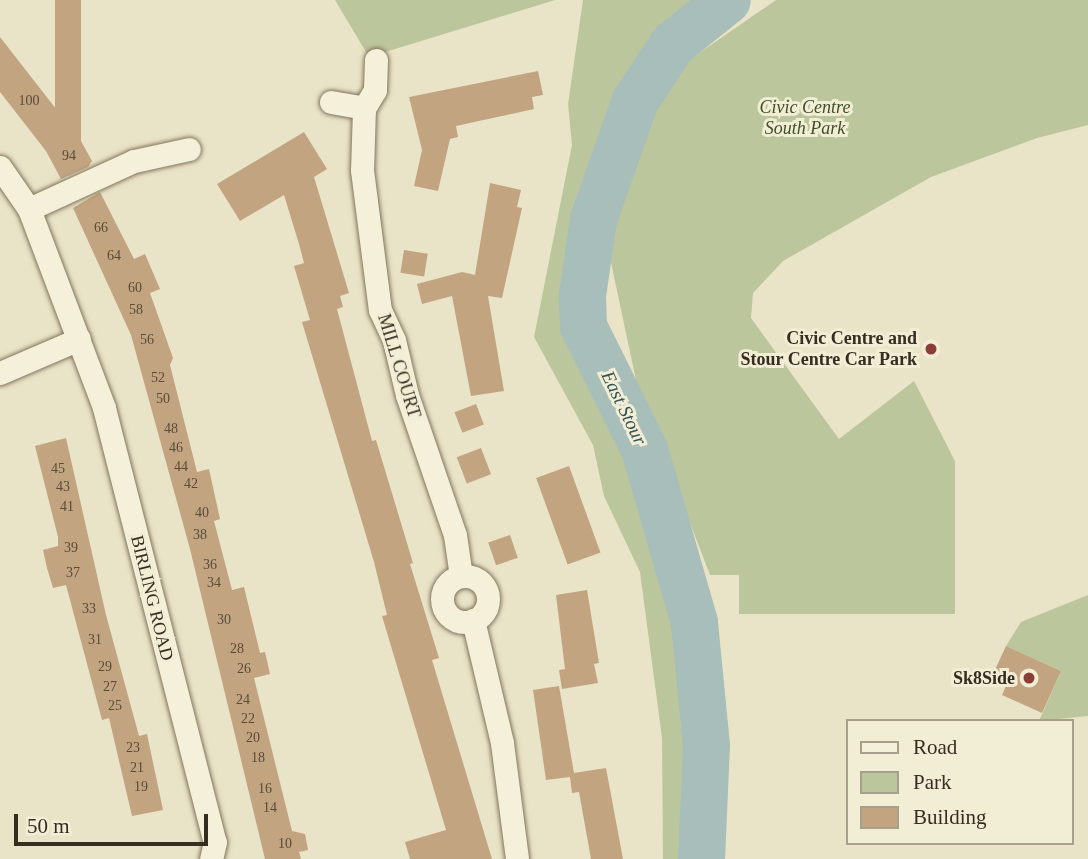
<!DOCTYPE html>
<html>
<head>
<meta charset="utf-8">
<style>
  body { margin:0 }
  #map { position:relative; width:1088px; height:859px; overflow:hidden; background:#e9e3c7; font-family:"Times New Roman",serif }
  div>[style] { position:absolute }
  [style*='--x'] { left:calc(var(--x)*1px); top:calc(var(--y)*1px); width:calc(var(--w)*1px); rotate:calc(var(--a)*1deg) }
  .green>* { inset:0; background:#bcc69c }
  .river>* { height:47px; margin:-23.5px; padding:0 23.5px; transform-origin:23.5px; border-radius:23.5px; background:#a7beba }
  .building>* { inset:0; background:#c3a481; transform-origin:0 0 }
  .roads { filter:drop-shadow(0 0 2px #83765e) drop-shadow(0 0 2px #83765e) }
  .street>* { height:23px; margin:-11.5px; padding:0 11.5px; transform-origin:11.5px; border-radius:11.5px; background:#f5f0d9 }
  .street>.ring { margin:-11.5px; padding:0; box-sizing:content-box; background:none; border:23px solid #f5f0d9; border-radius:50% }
  .dots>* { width:19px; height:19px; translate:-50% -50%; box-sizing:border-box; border:4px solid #f2edd5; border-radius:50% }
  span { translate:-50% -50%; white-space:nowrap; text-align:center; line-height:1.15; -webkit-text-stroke:6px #f2edd5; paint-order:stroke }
  .number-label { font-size:14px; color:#584b38 }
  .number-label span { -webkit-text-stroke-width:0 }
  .park-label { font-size:18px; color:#414f29; font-style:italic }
  .poi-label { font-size:18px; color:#352d20; font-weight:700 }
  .right { translate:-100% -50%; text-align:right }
  .street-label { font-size:18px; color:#352d20 }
  .water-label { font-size:19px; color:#315153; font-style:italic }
  .legend { position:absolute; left:846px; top:719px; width:228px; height:126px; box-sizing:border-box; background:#f2edd5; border:2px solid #a6a08d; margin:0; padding:9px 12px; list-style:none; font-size:21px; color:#352d20 }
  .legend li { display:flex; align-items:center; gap:14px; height:35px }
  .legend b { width:35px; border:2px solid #a6a08d }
  .scale { position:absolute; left:14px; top:814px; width:194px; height:32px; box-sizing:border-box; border:4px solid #352d20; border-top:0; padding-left:9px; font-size:21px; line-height:24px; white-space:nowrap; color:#352d20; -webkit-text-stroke:5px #f2edd5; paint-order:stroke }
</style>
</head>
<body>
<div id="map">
  <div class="green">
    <div style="clip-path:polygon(335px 0,555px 0,369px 57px)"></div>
    <div style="clip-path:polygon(583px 0,729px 0,659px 61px,593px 219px,592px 350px,644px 449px,679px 570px,705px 721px,696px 859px,663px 859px,662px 738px,640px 572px,604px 496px,593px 445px,534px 337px,572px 145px,568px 104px)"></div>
    <div style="clip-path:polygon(776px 0,1088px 0,1088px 125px,1037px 138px,931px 177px,783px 261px,753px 293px,751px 318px,839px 439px,914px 381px,955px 461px,955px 614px,739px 614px,739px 575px,710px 575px,637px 385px,606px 239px,621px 161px,663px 78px)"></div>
    <div style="clip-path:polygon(1088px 595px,1088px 716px,1039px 721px,1061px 671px,1006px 646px,1021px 622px)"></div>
  </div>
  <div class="river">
    <div style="--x:701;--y:859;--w:114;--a:-87.5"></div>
    <div style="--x:706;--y:745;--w:124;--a:-95.6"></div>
    <div style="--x:694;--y:622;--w:180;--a:-106.1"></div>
    <div style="--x:644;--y:449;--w:137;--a:-116.4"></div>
    <div style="--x:583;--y:326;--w:31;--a:-92"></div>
    <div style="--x:582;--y:295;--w:77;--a:-81.8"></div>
    <div style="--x:593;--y:219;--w:126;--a:-70.6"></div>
    <div style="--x:635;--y:100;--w:67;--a:-56.5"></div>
    <div style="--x:672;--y:44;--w:70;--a:-38.7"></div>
  </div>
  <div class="building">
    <div style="left:55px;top:0;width:26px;height:166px"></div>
    <div style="clip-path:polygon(0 37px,81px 141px,92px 161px,88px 167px,61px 179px,46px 151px,0 92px)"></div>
    <div style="clip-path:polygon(538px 71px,543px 95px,532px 97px,534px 109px,456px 126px,458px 137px,450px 139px,438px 191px,414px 186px,422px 150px,409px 97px)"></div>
    <div style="clip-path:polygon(304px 132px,327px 169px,314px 177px,349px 293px,340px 296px,343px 307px,337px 309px,372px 441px,376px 440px,413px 563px,410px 564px,439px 658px,432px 660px,492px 859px,410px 859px,405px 842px,446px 830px,382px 616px,387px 615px,374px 562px,302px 322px,310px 320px,294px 266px,304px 263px,299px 244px,284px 195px,240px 221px,217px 184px)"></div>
    <div style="clip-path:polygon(490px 183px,521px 190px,517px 207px,522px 208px,502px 298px,488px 296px,504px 391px,471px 396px,452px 296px,422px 304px,417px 284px,462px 272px,475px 275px)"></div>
    <div style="clip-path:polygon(100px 192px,134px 259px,145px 254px,160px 289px,150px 293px,173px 358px,170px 365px,197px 472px,209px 469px,220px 519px,214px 521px,232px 590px,244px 587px,260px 653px,265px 652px,270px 674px,254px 678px,292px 831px,305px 834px,308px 850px,299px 852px,301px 859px,265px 859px,190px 549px,131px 335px,73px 208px)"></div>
    <div style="left:404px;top:250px;width:24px;height:23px;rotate:9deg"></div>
    <div style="left:476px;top:404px;width:22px;height:23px;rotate:69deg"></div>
    <div style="clip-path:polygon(66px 438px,106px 615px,139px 736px,147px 734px,163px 810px,132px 816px,109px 718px,102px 720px,66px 585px,53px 588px,47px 568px,43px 550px,58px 546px,58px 537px,35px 446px)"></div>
    <div style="left:481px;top:448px;width:28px;height:26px;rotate:69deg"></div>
    <div style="left:569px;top:466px;width:92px;height:35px;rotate:70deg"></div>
    <div style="left:510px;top:535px;width:24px;height:23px;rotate:71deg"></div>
    <div style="clip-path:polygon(587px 590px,599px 663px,594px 664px,598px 683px,562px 689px,559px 670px,565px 669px,556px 595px)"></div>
    <div style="clip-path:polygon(1006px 646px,1061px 671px,1042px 713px,1002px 695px,1008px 681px,993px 674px)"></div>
    <div style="clip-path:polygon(559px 686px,574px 773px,606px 768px,623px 859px,591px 859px,579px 792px,572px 793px,570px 777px,546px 780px,533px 690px)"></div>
  </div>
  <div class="roads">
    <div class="street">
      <div style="--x:376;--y:60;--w:30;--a:92"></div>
      <div style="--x:375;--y:90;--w:21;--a:121"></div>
      <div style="--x:364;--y:108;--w:62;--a:91.8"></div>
      <div style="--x:362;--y:170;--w:141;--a:82.7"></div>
      <div style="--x:380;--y:310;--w:33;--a:65"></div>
      <div style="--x:394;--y:340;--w:57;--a:76.7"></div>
      <div style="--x:407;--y:395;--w:148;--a:71.1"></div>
      <div style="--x:455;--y:535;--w:41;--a:81.7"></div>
      <div style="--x:331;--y:102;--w:34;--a:10"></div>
      <div style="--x:0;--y:167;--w:51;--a:55.4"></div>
      <div style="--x:29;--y:209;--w:213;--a:69.3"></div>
      <div style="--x:104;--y:408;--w:448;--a:75.7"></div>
      <div style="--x:215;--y:842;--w:17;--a:103"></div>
      <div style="--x:29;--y:209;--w:115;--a:-24.6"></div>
      <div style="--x:134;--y:161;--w:56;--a:-12.3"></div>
      <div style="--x:0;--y:373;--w:86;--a:-23.3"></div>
      <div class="ring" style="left:442px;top:576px;width:23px;height:23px"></div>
      <div style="--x:473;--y:620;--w:126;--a:76.7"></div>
      <div style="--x:502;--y:743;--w:117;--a:82.6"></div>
    </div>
  </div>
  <div class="dots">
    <div style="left:931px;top:349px;background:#8b3e35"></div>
    <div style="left:1029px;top:678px;background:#8b3e35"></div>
  </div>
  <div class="number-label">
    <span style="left:29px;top:101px">100</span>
    <span style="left:69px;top:156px">94</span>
    <span style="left:101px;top:228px">66</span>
    <span style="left:114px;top:256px">64</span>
    <span style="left:135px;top:288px">60</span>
    <span style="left:136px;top:310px">58</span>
    <span style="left:147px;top:340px">56</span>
    <span style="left:158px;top:378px">52</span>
    <span style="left:163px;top:399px">50</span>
    <span style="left:171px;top:429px">48</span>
    <span style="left:176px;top:448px">46</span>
    <span style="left:181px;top:467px">44</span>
    <span style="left:58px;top:469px">45</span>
    <span style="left:191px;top:484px">42</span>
    <span style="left:63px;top:487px">43</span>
    <span style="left:67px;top:507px">41</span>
    <span style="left:202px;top:513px">40</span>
    <span style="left:200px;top:535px">38</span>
    <span style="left:71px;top:548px">39</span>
    <span style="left:210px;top:565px">36</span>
    <span style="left:73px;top:573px">37</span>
    <span style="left:214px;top:583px">34</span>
    <span style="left:89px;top:609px">33</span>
    <span style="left:224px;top:620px">30</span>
    <span style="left:95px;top:640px">31</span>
    <span style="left:237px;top:649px">28</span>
    <span style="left:105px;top:667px">29</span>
    <span style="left:244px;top:669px">26</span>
    <span style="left:110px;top:687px">27</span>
    <span style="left:243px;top:700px">24</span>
    <span style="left:115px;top:706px">25</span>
    <span style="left:248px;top:719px">22</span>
    <span style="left:253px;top:738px">20</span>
    <span style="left:133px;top:748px">23</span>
    <span style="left:258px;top:758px">18</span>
    <span style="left:137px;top:768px">21</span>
    <span style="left:141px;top:787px">19</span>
    <span style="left:265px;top:789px">16</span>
    <span style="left:270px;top:808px">14</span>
    <span style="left:285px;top:844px">10</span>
  </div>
  <div class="park-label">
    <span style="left:805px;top:118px">Civic Centre<br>South Park</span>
  </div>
  <div class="poi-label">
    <span class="right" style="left:917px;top:349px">Civic Centre and<br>Stour Centre Car Park</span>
    <span class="right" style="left:1015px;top:678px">Sk8Side</span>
  </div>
  <div class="street-label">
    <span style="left:399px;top:366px;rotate:73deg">MILL COURT</span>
    <span style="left:152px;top:598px;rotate:76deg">BIRLING ROAD</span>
  </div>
  <div class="water-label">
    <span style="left:624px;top:408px;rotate:64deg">East Stour</span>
  </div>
  <ul class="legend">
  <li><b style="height:9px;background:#f5f0d9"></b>Road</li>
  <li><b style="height:19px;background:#bcc69c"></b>Park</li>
  <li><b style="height:19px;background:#c3a481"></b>Building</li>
  </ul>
  <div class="scale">50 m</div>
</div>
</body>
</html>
